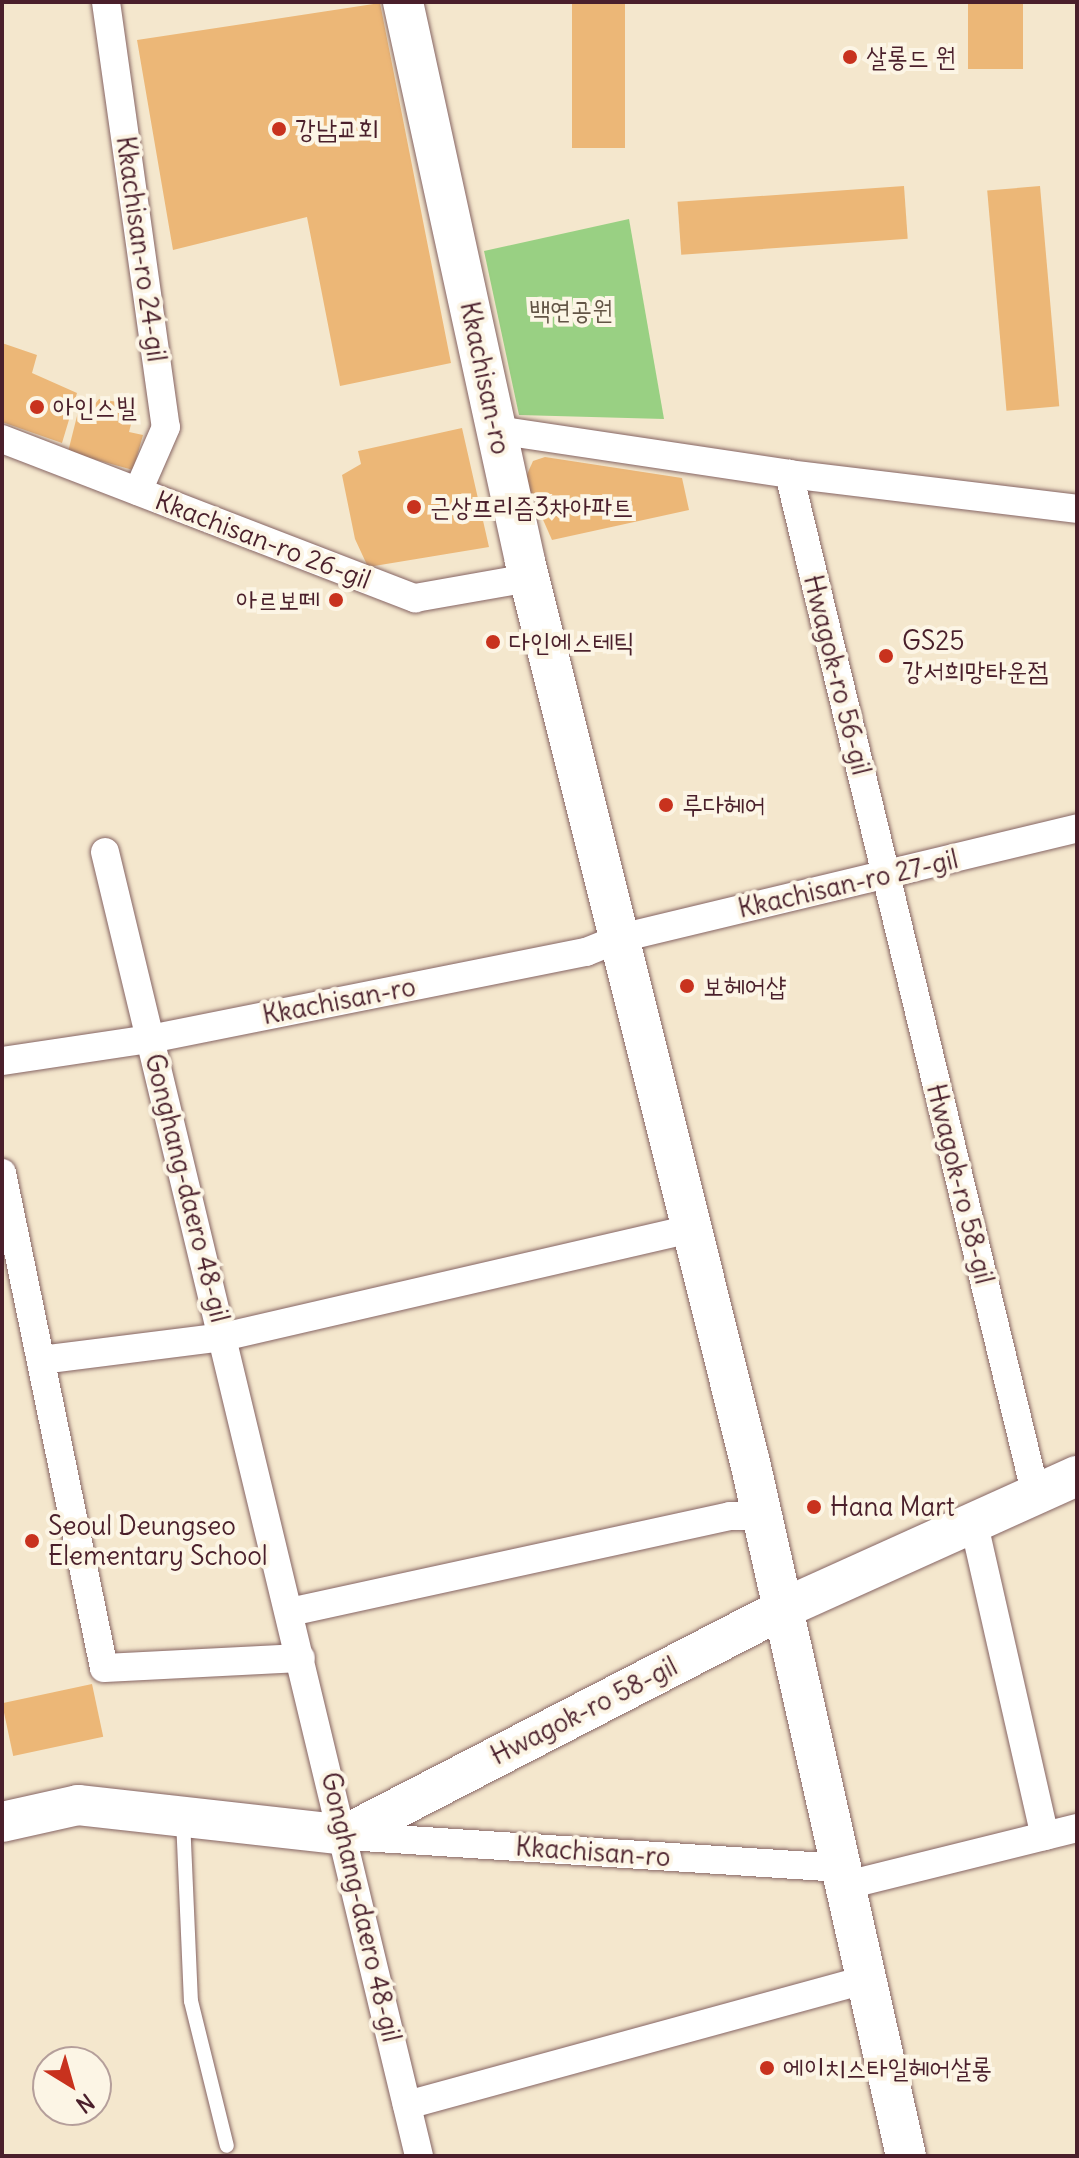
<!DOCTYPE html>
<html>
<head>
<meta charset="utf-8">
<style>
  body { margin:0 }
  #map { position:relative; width:1079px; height:2158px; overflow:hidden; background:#f4e7cd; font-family:Delius,"Poor Story",sans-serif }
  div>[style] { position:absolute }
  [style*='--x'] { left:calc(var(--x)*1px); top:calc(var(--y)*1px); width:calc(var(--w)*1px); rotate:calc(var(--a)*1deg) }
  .green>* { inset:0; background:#99d083 }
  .building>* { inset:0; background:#ecb777; transform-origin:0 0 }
  .roads { filter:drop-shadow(0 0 2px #866564) drop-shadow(0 0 2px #866564) }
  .lane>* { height:14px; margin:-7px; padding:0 7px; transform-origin:7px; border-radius:7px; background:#fff }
  .street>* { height:28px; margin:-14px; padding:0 14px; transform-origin:14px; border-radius:14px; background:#fff }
  .secondary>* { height:40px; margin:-20px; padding:0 20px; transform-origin:20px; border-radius:20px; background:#fff }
  .dots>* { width:22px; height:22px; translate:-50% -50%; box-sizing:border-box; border:4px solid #fcf5e5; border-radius:50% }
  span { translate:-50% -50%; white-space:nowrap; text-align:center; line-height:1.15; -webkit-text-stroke:8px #fcf5e5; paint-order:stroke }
  .poi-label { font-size:26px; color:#4a1f2b }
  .left { translate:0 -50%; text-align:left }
  .right { translate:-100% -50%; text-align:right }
  .street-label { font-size:26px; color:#4a1f2b }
  .park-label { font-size:26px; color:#625445 }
  .frame { position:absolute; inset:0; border:4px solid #4a1f2b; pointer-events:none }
  .north { position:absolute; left:32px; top:2046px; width:80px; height:80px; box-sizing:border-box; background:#fcf5e5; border:2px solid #b59f9b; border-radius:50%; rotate:143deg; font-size:22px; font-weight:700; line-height:32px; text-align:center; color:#4a1f2b }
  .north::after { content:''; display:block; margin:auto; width:28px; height:36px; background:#c8321e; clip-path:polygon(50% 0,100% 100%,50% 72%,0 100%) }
</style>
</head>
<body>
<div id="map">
  <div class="green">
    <div style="clip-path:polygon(629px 219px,664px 419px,519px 415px,484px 251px)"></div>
  </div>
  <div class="building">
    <div style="left:572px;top:2px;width:53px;height:146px"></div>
    <div style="left:968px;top:2px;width:55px;height:67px"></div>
    <div style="clip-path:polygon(380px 3px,451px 363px,340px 386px,307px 217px,173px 250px,137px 40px)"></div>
    <div style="left:904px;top:186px;width:53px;height:227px;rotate:86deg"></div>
    <div style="left:1040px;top:186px;width:221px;height:53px;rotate:85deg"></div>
    <div style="clip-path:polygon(2px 343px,37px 355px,32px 373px,77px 393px,62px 443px,2px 422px)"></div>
    <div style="clip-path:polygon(99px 399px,136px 405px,129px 432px,143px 435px,133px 470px,68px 452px,80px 404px,92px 408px)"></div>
    <div style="clip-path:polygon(462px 428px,489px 547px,368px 567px,355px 539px,342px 475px,361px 464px,358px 451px)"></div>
    <div style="clip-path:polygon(545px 457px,682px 478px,689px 510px,552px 540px,525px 479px,533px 461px)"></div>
    <div style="left:92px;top:1684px;width:54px;height:92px;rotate:78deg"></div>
  </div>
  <div class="roads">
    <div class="lane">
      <div style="--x:183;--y:1819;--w:182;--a:87.5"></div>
      <div style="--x:191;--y:2001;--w:149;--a:76.1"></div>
    </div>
    <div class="street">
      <div style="--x:106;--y:2;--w:429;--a:82"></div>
      <div style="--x:166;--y:427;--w:70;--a:113.6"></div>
      <div style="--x:496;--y:430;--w:296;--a:8.5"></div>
      <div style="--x:789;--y:474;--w:290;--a:6.9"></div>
      <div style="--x:2;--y:439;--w:443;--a:21.1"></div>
      <div style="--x:415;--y:598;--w:116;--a:-10"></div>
      <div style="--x:789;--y:474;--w:1047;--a:76.41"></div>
      <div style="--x:105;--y:852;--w:1341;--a:76.46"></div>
      <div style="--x:2;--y:1061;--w:150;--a:-8.5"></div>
      <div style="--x:150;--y:1039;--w:445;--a:-11.3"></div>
      <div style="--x:586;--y:952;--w:37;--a:-22"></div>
      <div style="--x:620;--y:938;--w:470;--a:-13.5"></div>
      <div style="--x:2;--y:1173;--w:505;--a:78.36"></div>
      <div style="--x:104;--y:1668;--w:197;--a:-2.9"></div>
      <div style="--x:41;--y:1360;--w:183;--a:-7.2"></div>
      <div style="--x:223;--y:1337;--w:481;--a:-13"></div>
      <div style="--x:973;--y:1520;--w:324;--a:77.2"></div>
      <div style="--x:290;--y:1612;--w:450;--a:-12.3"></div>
      <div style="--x:730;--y:1516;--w:31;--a:0"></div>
      <div style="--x:347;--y:1836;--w:496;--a:3.7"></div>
      <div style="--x:847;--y:1885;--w:237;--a:-13.9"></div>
      <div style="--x:407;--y:2105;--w:479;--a:-15.3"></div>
    </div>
    <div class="secondary">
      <div style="--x:403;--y:2;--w:572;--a:77.69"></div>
      <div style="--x:525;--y:561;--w:929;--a:75.98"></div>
      <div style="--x:750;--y:1462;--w:711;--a:77.33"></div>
      <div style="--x:2;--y:1822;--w:78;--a:-12.6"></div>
      <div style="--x:78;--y:1805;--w:269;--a:6.4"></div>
      <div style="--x:345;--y:1835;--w:492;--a:-27.3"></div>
      <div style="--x:782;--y:1609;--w:324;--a:-24.3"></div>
    </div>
  </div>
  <div class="dots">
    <div style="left:850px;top:57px;background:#c8321e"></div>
    <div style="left:279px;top:129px;background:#c8321e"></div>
    <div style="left:37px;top:407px;background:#c8321e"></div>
    <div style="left:414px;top:507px;background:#c8321e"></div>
    <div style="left:336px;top:600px;background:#c8321e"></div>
    <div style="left:493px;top:642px;background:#c8321e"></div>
    <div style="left:886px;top:656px;background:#c8321e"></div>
    <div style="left:666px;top:805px;background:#c8321e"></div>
    <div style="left:687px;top:986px;background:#c8321e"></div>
    <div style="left:814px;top:1507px;background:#c8321e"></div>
    <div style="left:32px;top:1541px;background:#c8321e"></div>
    <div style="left:767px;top:2068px;background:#c8321e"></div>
  </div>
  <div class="poi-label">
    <span class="left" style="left:866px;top:57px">살롱드 원</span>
    <span class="left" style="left:295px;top:129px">강남교회</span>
    <span class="left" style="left:53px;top:407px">아인스빌</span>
    <span class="left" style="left:430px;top:507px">근상프리즘3차아파트</span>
    <span class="right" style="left:320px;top:600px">아르보떼</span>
    <span class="left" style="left:902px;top:656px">GS25<br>강서희망타운점</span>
    <span class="left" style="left:509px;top:642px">다인에스테틱</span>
    <span class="left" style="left:682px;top:805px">루다헤어</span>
    <span class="left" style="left:703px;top:986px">보헤어샵</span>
    <span class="left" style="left:830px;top:1507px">Hana Mart</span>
    <span class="left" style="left:48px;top:1541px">Seoul Deungseo<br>Elementary School</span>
    <span class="left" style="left:783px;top:2068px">에이치스타일헤어살롱</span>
  </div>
  <div class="street-label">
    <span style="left:141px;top:249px;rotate:82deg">Kkachisan-ro 24-gil</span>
    <span style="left:485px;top:378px;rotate:78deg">Kkachisan-ro</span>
    <span style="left:263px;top:540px;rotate:21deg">Kkachisan-ro 26-gil</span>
    <span style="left:837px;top:675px;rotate:76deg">Hwagok-ro 56-gil</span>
    <span style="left:848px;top:884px;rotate:-13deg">Kkachisan-ro 27-gil</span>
    <span style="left:339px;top:1001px;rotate:-11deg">Kkachisan-ro</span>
    <span style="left:960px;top:1184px;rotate:76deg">Hwagok-ro 58-gil</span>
    <span style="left:187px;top:1188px;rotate:76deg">Gonghang-daero 48-gil</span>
    <span style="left:584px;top:1711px;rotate:-27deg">Hwagok-ro 58-gil</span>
    <span style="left:593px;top:1852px;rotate:4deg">Kkachisan-ro</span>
    <span style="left:361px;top:1907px;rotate:77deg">Gonghang-daero 48-gil</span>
  </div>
  <div class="park-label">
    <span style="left:571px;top:310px">백연공원</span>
  </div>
  <div class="frame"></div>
  <div class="north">N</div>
</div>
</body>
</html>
